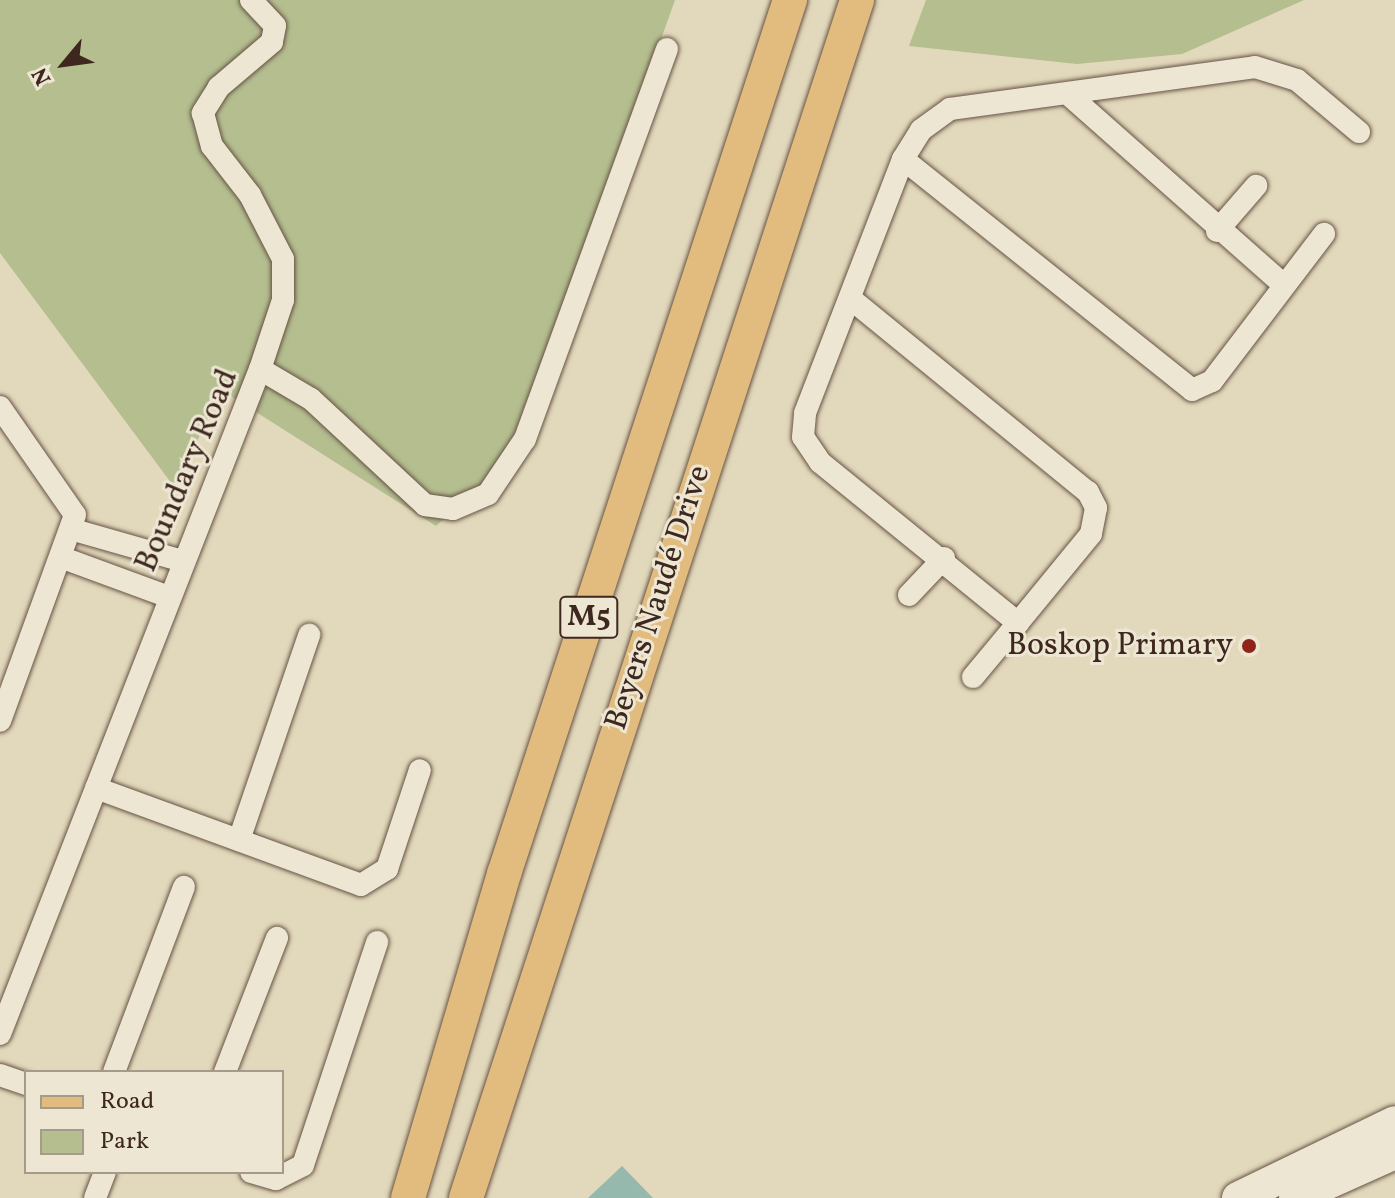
<!DOCTYPE html>
<html>
<head>
<meta charset="utf-8">
<style>
  body { margin:0 }
  #map { position:relative; width:1395px; height:1198px; overflow:hidden; background:#e2d8bb; font-family:Vollkorn,serif }
  div>[style] { position:absolute }
  [style*='--x'] { left:calc(var(--x)*1px); top:calc(var(--y)*1px); width:calc(var(--w)*1px); rotate:calc(var(--a)*1deg) }
  .green>* { inset:0; background:#b4be8f }
  .water>* { inset:0; background:#95baad }
  .roads { filter:drop-shadow(0 0 2px #675345) drop-shadow(0 0 2px #675345) }
  .street>* { height:22px; margin:-11px; padding:0 11px; transform-origin:11px; border-radius:11px; background:#ece6d3 }
  .secondary>* { height:32px; margin:-16px; padding:0 16px; transform-origin:16px; border-radius:16px; background:#ece6d3 }
  .primary>* { height:34px; margin:-17px; padding:0 17px; transform-origin:17px; border-radius:17px; background:#e1bc7e }
  .dots>* { width:22px; height:22px; translate:-50% -50%; box-sizing:border-box; border:4px solid #ece6d3; border-radius:50% }
  span { translate:-50% -50%; white-space:nowrap; text-align:center; line-height:1.15; -webkit-text-stroke:6px #ece6d3; paint-order:stroke }
  .shield-label span { padding:2px 6px; background:#ece6d3; border:2px solid; border-radius:6px; -webkit-text-stroke-width:0 }
  .shield-label { font-size:30px; color:#3e271e; font-weight:700 }
  .street-label { font-size:32px; color:#3e271e }
  .poi-label { font-size:32px; color:#3e271e }
  .right { translate:-100% -50%; text-align:right }
  .legend { position:absolute; left:24px; top:1070px; width:260px; height:104px; box-sizing:border-box; background:#ece6d3; border:2px solid #a69a8b; margin:0; padding:10px 14px; list-style:none; font-size:24px; color:#3e271e }
  .legend li { display:flex; align-items:center; gap:16px; height:40px }
  .legend b { width:40px; border:2px solid #a69a8b }
  .north { position:absolute; left:24px; top:24px; width:80px; height:80px; -webkit-text-stroke:6px #ece6d3; paint-order:stroke; rotate:241deg; font-size:22px; font-weight:700; line-height:32px; text-align:center; color:#3e271e }
  .north::after { content:''; display:block; margin:auto; width:28px; height:36px; background:#3e271e; clip-path:polygon(50% 0,100% 100%,50% 72%,0 100%) }
</style>
</head>
<body>
<div id="map">
  <div class="green">
    <div style="clip-path:polygon(0 0,675px 0,512px 458px,436px 526px,221px 390px,175px 488px,0 253px)"></div>
    <div style="clip-path:polygon(926px 0,1304px 0,1182px 54px,1077px 64px,909px 46px)"></div>
  </div>
  <div class="water">
    <div style="clip-path:polygon(622px 1166px,653px 1198px,588px 1198px)"></div>
  </div>
  <div class="roads">
    <div class="street">
      <div style="--x:251;--y:0;--w:35;--a:47"></div>
      <div style="--x:275;--y:26;--w:16;--a:101"></div>
      <div style="--x:272;--y:42;--w:70;--a:139.7"></div>
      <div style="--x:219;--y:87;--w:31;--a:122"></div>
      <div style="--x:203;--y:113;--w:34;--a:75"></div>
      <div style="--x:212;--y:146;--w:62;--a:52.2"></div>
      <div style="--x:250;--y:195;--w:72;--a:62.7"></div>
      <div style="--x:283;--y:259;--w:41;--a:90"></div>
      <div style="--x:283;--y:300;--w:73;--a:108.4"></div>
      <div style="--x:1068;--y:94;--w:287;--a:41.5"></div>
      <div style="--x:903;--y:159;--w:370;--a:38.6"></div>
      <div style="--x:1192;--y:390;--w:22;--a:-24"></div>
      <div style="--x:1212;--y:381;--w:185;--a:-52.7"></div>
      <div style="--x:1217;--y:231;--w:60;--a:-49.1"></div>
      <div style="--x:851;--y:299;--w:306;--a:39.2"></div>
      <div style="--x:1088;--y:492;--w:18;--a:63"></div>
      <div style="--x:1096;--y:508;--w:26;--a:101"></div>
      <div style="--x:1091;--y:534;--w:115;--a:129.4"></div>
      <div style="--x:1018;--y:623;--w:255;--a:-140.9"></div>
      <div style="--x:820;--y:462;--w:30;--a:-124"></div>
      <div style="--x:803;--y:437;--w:24;--a:-85"></div>
      <div style="--x:805;--y:413;--w:272;--a:-68.9"></div>
      <div style="--x:903;--y:159;--w:34;--a:-58"></div>
      <div style="--x:921;--y:130;--w:36;--a:-36"></div>
      <div style="--x:950;--y:109;--w:308;--a:-7.8"></div>
      <div style="--x:1255;--y:67;--w:44;--a:17.2"></div>
      <div style="--x:1297;--y:80;--w:81;--a:40"></div>
      <div style="--x:0;--y:407;--w:131;--a:55.2"></div>
      <div style="--x:75;--y:515;--w:219;--a:110"></div>
      <div style="--x:74;--y:530;--w:113;--a:15.9"></div>
      <div style="--x:63;--y:558;--w:113;--a:20.2"></div>
      <div style="--x:909;--y:595;--w:51;--a:-46.6"></div>
      <div style="--x:973;--y:677;--w:70;--a:-50.2"></div>
      <div style="--x:96;--y:788;--w:282;--a:20.1"></div>
      <div style="--x:361;--y:885;--w:31;--a:-32"></div>
      <div style="--x:387;--y:869;--w:104;--a:-71.6"></div>
      <div style="--x:239;--y:840;--w:217;--a:-71.1"></div>
      <div style="--x:0;--y:1034;--w:714;--a:-68.65"></div>
      <div style="--x:260;--y:369;--w:59;--a:30.5"></div>
      <div style="--x:311;--y:399;--w:156;--a:42.9"></div>
      <div style="--x:425;--y:505;--w:28;--a:8"></div>
      <div style="--x:453;--y:509;--w:38;--a:-23"></div>
      <div style="--x:488;--y:494;--w:66;--a:-56.1"></div>
      <div style="--x:525;--y:439;--w:415;--a:-70"></div>
      <div style="--x:114;--y:1072;--w:198;--a:-69.3"></div>
      <div style="--x:225;--y:1072;--w:144;--a:-68.8"></div>
      <div style="--x:0;--y:1075;--w:28;--a:19"></div>
      <div style="--x:251;--y:1172;--w:26;--a:16"></div>
      <div style="--x:276;--y:1179;--w:30;--a:-27"></div>
      <div style="--x:303;--y:1165;--w:235;--a:-71.6"></div>
      <div style="--x:95;--y:1198;--w:28;--a:-69"></div>
    </div>
    <div class="secondary">
      <div style="--x:1238;--y:1198;--w:174;--a:-25.8"></div>
      <div style="--x:1295;--y:1198;--w:110;--a:-24.2"></div>
    </div>
    <div class="primary">
      <div style="--x:408;--y:1198;--w:338;--a:-73.5"></div>
      <div style="--x:504;--y:874;--w:920;--a:-71.88"></div>
      <div style="--x:466;--y:1198;--w:1260;--a:-71.92"></div>
    </div>
  </div>
  <div class="dots">
    <div style="left:1249px;top:646px;background:#8f2418"></div>
  </div>
  <div class="shield-label">
    <span style="left:589px;top:617px">M5</span>
  </div>
  <div class="street-label">
    <span style="left:188px;top:471px;rotate:-67deg">Boundary Road</span>
    <span style="left:659px;top:598px;rotate:-72deg">Beyers Naudé Drive</span>
  </div>
  <div class="poi-label">
    <span class="right" style="left:1233px;top:646px">Boskop Primary</span>
  </div>
  <ul class="legend">
  <li><b style="height:10px;background:#e1bc7e"></b>Road</li>
  <li><b style="height:22px;background:#b4be8f"></b>Park</li>
  </ul>
  <div class="north">N</div>
</div>
</body>
</html>
